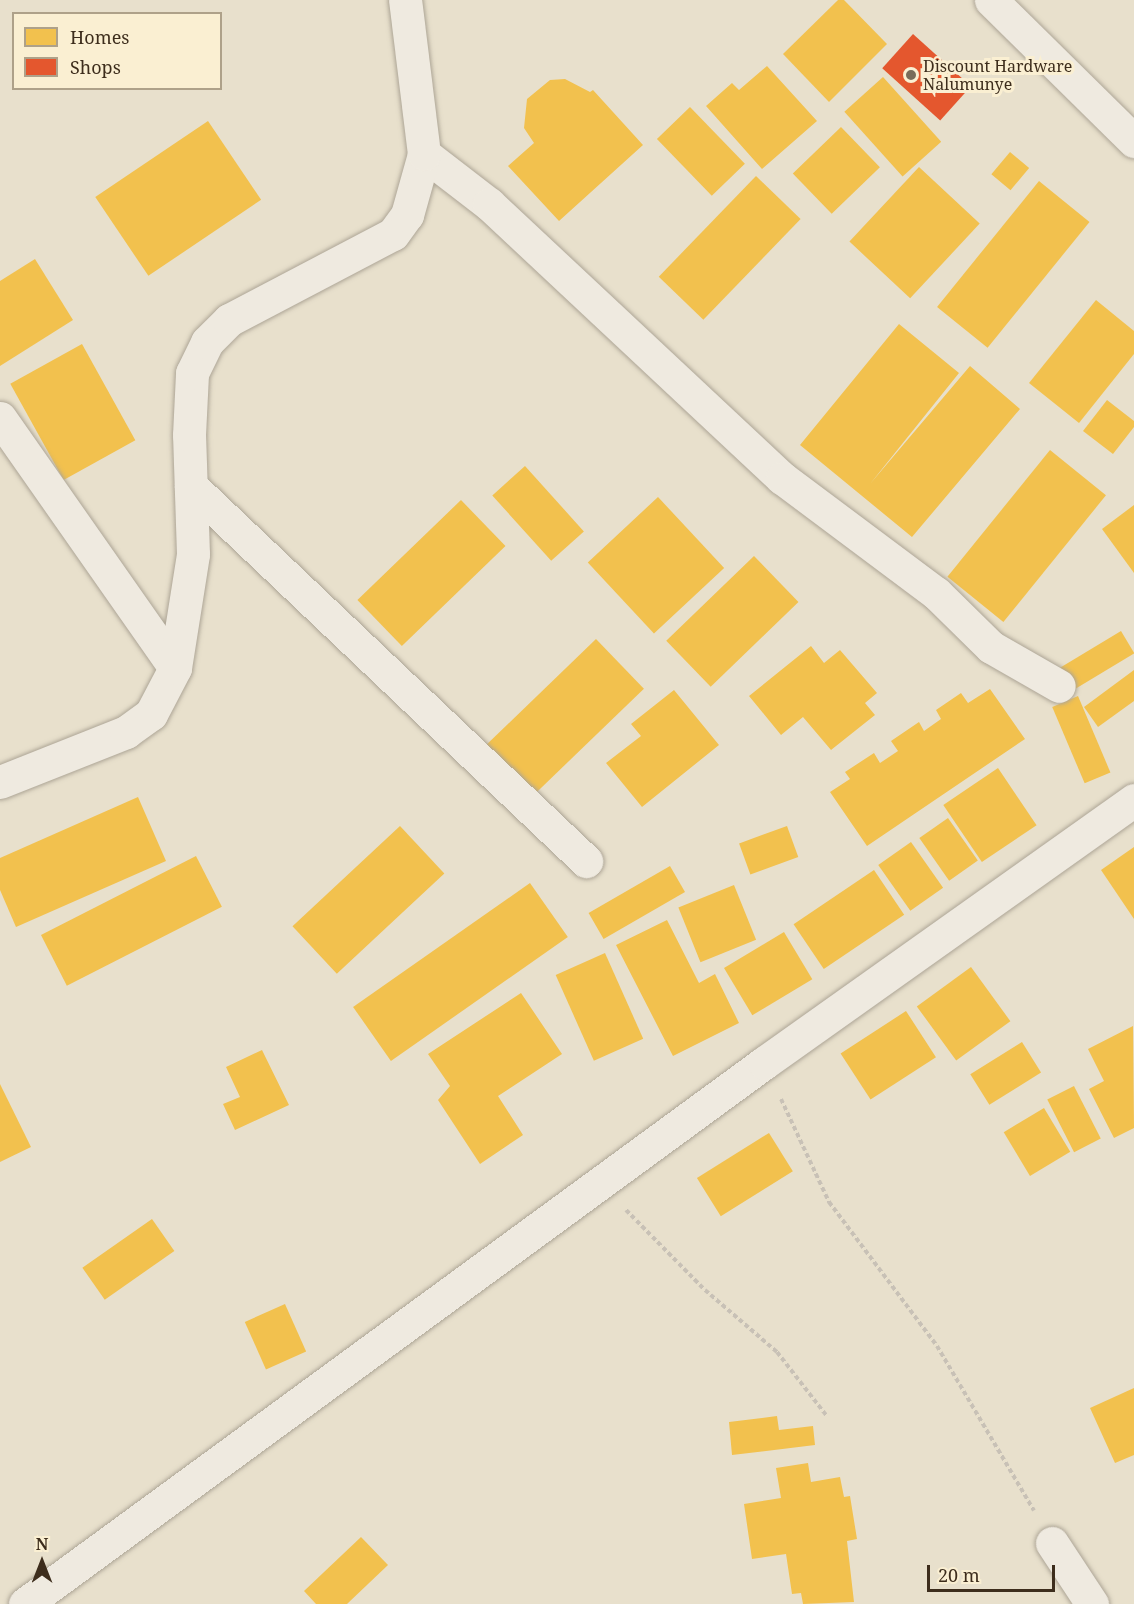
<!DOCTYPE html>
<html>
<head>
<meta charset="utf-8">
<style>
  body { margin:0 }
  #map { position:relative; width:1134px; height:1604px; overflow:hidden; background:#e8e0cc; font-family:"Noto Serif",serif }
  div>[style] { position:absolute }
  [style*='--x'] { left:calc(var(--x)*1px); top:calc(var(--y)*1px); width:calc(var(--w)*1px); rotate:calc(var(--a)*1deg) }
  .homes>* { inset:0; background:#f2c14e; transform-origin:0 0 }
  .shops>* { inset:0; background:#e4572e; transform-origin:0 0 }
  .path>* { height:4px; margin-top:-2px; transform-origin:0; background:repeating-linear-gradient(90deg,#c8c1b6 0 4.5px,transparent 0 7.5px) }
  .roads { filter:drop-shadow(0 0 2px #ada596) drop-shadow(0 0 2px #ada596) }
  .minor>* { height:33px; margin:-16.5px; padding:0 16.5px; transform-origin:16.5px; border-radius:16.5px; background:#efeae0 }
  .tertiary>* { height:33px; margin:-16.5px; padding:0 16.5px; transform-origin:16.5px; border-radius:16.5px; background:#efeae0 }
  .dots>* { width:16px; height:16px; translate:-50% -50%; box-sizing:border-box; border:3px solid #faefd2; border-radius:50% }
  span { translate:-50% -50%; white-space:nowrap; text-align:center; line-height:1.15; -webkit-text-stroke:6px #faefd2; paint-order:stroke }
  .poi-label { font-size:16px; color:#3d2d1c }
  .left { translate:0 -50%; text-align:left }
  .legend { position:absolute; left:12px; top:12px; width:210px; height:78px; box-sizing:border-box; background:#faefd2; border:2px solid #aea189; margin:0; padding:8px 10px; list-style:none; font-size:18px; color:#3d2d1c }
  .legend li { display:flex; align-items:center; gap:12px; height:30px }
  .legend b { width:30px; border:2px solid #aea189 }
  .north { position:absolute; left:12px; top:1532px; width:60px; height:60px; -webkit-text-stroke:4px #faefd2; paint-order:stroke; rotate:0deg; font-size:16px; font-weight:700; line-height:24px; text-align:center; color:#3d2d1c }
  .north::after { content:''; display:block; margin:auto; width:21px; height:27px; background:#3d2d1c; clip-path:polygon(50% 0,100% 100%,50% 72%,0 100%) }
  .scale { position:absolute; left:927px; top:1565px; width:128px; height:27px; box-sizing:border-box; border:3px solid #3d2d1c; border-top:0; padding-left:8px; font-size:18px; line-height:21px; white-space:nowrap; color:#3d2d1c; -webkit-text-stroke:4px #faefd2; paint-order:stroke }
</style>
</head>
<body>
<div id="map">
  <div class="homes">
    <div style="clip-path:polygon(838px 0,844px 0,887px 44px,829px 102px,783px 54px)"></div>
    <div style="clip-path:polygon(767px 66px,817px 121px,762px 169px,706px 106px,732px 83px,739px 90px)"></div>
    <div style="left:883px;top:77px;width:87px;height:52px;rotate:48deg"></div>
    <div style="clip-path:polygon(565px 79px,590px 92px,593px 90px,643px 145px,559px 221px,508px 166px,534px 143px,524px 128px,527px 99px,550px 80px)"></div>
    <div style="left:690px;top:107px;width:79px;height:46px;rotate:46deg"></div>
    <div style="left:208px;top:121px;width:95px;height:136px;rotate:56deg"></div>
    <div style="left:841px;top:127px;width:56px;height:67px;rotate:46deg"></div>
    <div style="left:1010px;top:152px;width:25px;height:29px;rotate:40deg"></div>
    <div style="left:919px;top:167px;width:83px;height:102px;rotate:43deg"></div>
    <div style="left:756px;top:176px;width:62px;height:140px;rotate:44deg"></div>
    <div style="left:1039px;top:181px;width:65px;height:162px;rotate:39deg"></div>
    <div style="clip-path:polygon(35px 259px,73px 320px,0 366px,0 281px)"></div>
    <div style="clip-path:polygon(1096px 300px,1134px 331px,1134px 354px,1079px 423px,1029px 383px)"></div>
    <div style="clip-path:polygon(899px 324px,959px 373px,870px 484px,970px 366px,1020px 409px,912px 537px,800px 445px)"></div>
    <div style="left:82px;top:344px;width:110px;height:82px;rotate:61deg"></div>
    <div style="clip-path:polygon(1107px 400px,1134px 421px,1134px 427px,1113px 454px,1083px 431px)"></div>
    <div style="left:1050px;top:450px;width:72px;height:163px;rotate:39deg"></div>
    <div style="left:525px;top:466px;width:88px;height:44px;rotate:48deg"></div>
    <div style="left:658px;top:497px;width:97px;height:96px;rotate:47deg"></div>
    <div style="left:461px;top:500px;width:64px;height:144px;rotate:46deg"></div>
    <div style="clip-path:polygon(1134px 505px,1134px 573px,1102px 529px)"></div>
    <div style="left:754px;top:556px;width:64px;height:122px;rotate:46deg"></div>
    <div style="left:1121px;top:631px;width:26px;height:75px;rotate:59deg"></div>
    <div style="left:596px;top:639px;width:69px;height:156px;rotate:46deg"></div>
    <div style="clip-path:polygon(811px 646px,824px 663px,840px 650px,877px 693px,865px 703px,875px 715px,831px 750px,803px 717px,781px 735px,749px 696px)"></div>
    <div style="clip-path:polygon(1134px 670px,1134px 701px,1098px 727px,1084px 707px)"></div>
    <div style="clip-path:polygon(990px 689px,1025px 739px,867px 846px,830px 792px,850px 779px,845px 772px,874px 753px,880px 763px,898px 751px,891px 741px,919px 722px,924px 731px,941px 719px,936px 710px,961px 693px,968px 703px)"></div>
    <div style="clip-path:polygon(674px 690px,719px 745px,642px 807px,606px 763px,641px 736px,631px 724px)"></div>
    <div style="left:1078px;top:696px;width:83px;height:28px;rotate:67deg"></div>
    <div style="left:998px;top:768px;width:69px;height:66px;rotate:56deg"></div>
    <div style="clip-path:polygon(138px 797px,166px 861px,16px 927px,0 890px,0 858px)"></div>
    <div style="left:948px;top:818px;width:52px;height:35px;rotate:55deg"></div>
    <div style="left:400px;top:826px;width:65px;height:147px;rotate:47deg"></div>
    <div style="left:787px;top:826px;width:33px;height:51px;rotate:70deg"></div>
    <div style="left:911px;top:842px;width:56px;height:40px;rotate:55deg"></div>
    <div style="clip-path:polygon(1134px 847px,1134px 919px,1101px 870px)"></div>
    <div style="left:196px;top:856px;width:57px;height:174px;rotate:63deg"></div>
    <div style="left:670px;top:866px;width:30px;height:94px;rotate:60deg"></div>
    <div style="left:874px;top:870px;width:54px;height:97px;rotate:56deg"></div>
    <div style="left:530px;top:883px;width:66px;height:216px;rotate:55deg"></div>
    <div style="left:734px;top:885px;width:59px;height:60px;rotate:68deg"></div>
    <div style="clip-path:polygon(667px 920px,699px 983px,715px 974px,739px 1023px,673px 1056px,616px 945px)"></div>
    <div style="left:784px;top:932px;width:55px;height:70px;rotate:59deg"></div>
    <div style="left:605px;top:953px;width:94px;height:54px;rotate:66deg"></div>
    <div style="left:971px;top:967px;width:67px;height:67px;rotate:54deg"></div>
    <div style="clip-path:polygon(521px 993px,562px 1054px,498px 1096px,523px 1135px,480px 1164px,438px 1100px,450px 1086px,428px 1054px)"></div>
    <div style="left:906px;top:1011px;width:55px;height:78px;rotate:57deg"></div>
    <div style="clip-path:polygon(1133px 1026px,1134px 1128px,1114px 1138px,1089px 1089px,1104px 1081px,1088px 1049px)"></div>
    <div style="left:1022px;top:1042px;width:36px;height:61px;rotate:58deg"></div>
    <div style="clip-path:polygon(262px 1050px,289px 1105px,235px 1130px,223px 1104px,240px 1097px,226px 1067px)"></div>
    <div style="clip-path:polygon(0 1084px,31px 1147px,0 1162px)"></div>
    <div style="left:1074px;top:1086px;width:59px;height:30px;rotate:63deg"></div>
    <div style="left:1044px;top:1108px;width:51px;height:47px;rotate:59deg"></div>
    <div style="left:769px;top:1133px;width:45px;height:85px;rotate:58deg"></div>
    <div style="left:152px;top:1219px;width:39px;height:85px;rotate:55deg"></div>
    <div style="left:285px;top:1304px;width:52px;height:44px;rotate:66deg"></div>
    <div style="clip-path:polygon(1134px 1388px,1134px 1455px,1115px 1463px,1090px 1408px)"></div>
    <div style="clip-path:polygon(777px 1416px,779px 1430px,813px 1426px,815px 1445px,732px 1455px,729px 1422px)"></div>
    <div style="clip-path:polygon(808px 1463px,811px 1482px,840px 1477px,844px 1497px,850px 1496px,857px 1539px,847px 1541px,854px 1602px,803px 1604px,801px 1593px,792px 1594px,786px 1554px,752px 1559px,744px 1504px,781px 1498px,776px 1468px)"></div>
    <div style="clip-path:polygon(361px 1537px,388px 1565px,347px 1604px,316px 1604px,304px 1591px)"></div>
  </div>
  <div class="shops">
    <div style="left:913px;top:34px;width:78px;height:46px;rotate:42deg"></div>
  </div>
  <div class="path">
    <div style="--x:781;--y:1099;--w:114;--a:65"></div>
    <div style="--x:829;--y:1202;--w:180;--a:53.1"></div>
    <div style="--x:937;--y:1346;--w:191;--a:59.5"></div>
    <div style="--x:626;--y:1210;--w:112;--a:45.4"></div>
    <div style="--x:705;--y:1290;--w:95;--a:40.7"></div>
    <div style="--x:777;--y:1352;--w:80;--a:52.1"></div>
  </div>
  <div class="roads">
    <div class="minor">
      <div style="--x:424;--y:154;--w:82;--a:37.6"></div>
      <div style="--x:489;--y:204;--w:401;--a:43.1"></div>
      <div style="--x:782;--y:478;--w:192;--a:36.8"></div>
      <div style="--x:936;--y:593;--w:77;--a:44.5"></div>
      <div style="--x:991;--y:647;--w:78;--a:29.8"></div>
      <div style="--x:0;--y:418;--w:305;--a:55"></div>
      <div style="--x:191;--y:486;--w:545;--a:43.51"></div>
      <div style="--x:0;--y:782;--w:136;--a:-21.6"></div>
      <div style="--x:126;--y:732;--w:31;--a:-36"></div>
      <div style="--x:151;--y:714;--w:52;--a:-62.4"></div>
      <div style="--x:175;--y:668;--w:115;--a:-81"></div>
      <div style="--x:193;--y:554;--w:119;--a:-91.9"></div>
      <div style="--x:189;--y:435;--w:62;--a:-87.2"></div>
      <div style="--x:192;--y:373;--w:34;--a:-64"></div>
      <div style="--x:207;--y:342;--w:31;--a:-45"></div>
      <div style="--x:229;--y:320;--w:185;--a:-27.7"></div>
      <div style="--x:393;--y:234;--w:24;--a:-54"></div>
      <div style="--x:407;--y:215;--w:63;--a:-74.4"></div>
      <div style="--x:424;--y:154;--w:155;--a:-97"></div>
      <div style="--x:1052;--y:1543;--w:73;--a:56.7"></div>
      <div style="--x:25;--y:1604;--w:916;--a:-36.21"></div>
      <div style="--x:764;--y:1063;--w:454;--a:-35.4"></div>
    </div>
    <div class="tertiary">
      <div style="--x:991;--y:0;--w:201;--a:44.6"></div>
    </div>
  </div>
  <div class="dots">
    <div style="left:911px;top:75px;background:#796c5a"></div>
  </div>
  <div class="poi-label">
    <span class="left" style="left:923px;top:75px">Discount Hardware<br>Nalumunye</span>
  </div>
  <ul class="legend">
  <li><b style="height:16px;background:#f2c14e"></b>Homes</li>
  <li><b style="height:16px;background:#e4572e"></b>Shops</li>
  </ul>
  <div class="north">N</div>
  <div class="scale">20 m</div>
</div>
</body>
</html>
